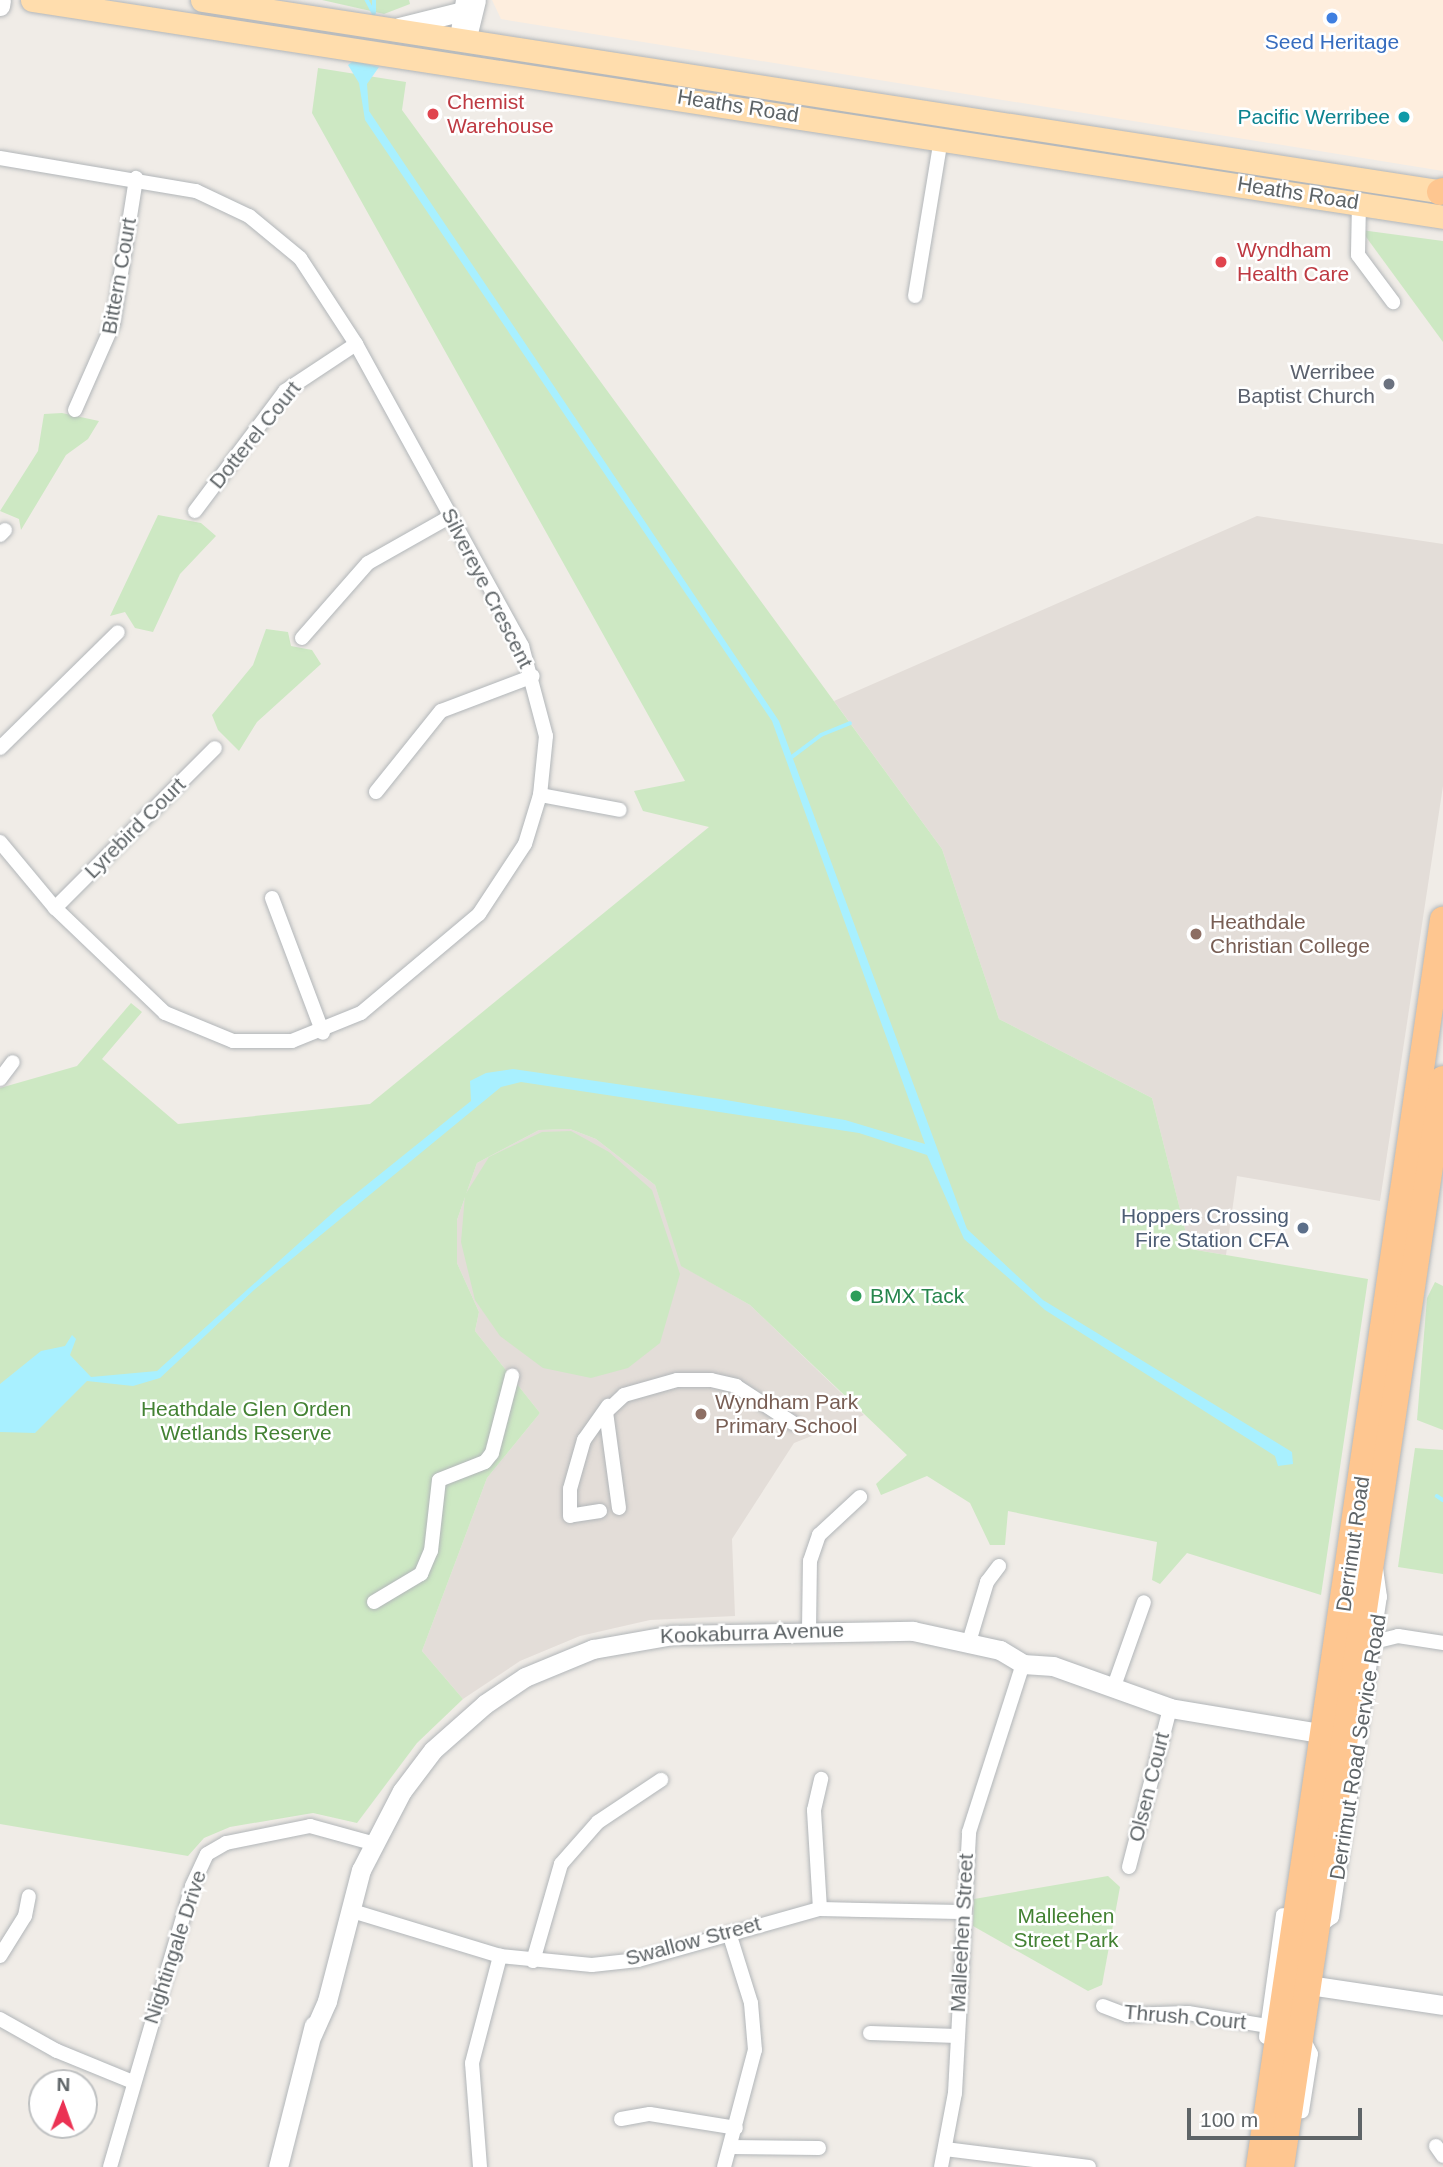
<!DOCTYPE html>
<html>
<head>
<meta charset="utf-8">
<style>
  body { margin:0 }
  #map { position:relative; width:1443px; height:2167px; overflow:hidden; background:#f0ece7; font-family:Helvetica,sans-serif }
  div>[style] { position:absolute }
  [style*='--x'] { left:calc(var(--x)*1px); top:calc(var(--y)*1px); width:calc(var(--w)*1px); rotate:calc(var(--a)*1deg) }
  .commercial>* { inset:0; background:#feeede }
  .education>* { inset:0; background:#e3ddd8 }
  .green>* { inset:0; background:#cde8c3 }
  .water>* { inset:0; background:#a8f0ff }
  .stream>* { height:3.5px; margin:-1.75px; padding:0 1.75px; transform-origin:1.75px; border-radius:1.75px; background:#a8f0ff }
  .roads { filter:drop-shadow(0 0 2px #b2b6b9) drop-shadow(0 0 2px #b2b6b9) }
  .street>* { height:14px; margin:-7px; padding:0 7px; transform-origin:7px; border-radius:7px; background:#fff }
  .secondary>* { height:19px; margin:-9.5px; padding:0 9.5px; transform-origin:9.5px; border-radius:9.5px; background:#fff }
  .primary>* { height:23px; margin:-11.5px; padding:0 11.5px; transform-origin:11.5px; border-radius:11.5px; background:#ffddad }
  .highway>* { height:26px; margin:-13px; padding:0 13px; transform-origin:13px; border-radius:13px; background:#fec690 }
  .dots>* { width:19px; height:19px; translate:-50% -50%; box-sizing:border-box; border:4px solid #fff; border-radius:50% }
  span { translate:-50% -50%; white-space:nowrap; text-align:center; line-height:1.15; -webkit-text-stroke:5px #fff; paint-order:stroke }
  .shop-label { font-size:21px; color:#366cbe }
  .health-label { font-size:21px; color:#be3a42 }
  .left { translate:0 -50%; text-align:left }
  .street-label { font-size:21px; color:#5e6467 }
  .culture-label { font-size:21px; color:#0d838f }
  .right { translate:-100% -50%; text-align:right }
  .worship-label { font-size:21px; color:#5b616d }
  .education-label { font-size:21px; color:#785e54 }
  .service-label { font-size:21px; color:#4e5e75 }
  .leisure-label { font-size:21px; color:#27864d }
  .park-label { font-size:21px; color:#438233 }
  .north { position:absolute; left:28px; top:2069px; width:70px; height:70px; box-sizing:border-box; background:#fff; border:2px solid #bfc1c2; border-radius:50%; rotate:1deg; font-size:19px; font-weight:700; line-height:28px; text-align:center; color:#5e6467 }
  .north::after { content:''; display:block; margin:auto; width:24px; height:32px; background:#eb3253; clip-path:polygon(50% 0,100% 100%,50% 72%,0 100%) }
  .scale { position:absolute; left:1187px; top:2108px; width:175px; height:32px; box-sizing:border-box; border:4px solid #5e6467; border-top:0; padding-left:9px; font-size:21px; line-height:24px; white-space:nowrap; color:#5e6467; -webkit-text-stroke:5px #fff; paint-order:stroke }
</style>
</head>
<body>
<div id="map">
  <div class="commercial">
    <div style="clip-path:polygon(492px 0,1443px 0,1443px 171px,501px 19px)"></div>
  </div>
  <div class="education">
    <div style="clip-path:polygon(1257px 516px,1443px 544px,1443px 786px,1380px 1201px,1237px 1176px,1226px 1255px,1190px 1249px,1152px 1098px,999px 1019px,942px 849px,834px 701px)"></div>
    <div style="clip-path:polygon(570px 1129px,596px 1139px,655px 1185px,682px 1266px,750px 1305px,864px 1415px,794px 1443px,732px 1539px,735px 1616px,650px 1620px,580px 1636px,520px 1661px,463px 1699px,422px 1651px,487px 1478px,540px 1413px,475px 1331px,479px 1312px,457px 1263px,457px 1220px,477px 1163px,539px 1130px)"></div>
  </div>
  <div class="green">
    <div style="clip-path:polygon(322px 0,409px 0,410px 4px,384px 14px)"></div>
    <div style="clip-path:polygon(318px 68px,406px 82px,402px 110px,942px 849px,999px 1019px,1152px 1098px,1190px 1249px,1368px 1279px,1321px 1595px,1187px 1553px,1160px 1584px,1152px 1580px,1157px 1542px,1008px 1511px,1005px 1545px,990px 1545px,970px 1503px,927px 1476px,881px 1495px,876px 1484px,907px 1455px,750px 1305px,681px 1266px,655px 1185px,596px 1139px,570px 1129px,539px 1130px,477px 1163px,457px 1220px,457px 1263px,479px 1312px,475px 1331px,540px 1413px,487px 1478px,422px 1651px,463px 1699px,417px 1743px,357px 1823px,313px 1813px,230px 1827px,204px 1838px,188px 1856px,0 1824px,0 1088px,77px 1066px,131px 1003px,142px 1012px,102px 1059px,178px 1124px,370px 1104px,709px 827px,643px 811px,634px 791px,685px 781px,312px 113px)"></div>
    <div style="clip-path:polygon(1361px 230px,1443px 241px,1443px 342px,1369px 241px)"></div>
    <div style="clip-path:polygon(62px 413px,99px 421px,88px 439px,66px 455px,21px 530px,19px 519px,0 511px,38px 451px,44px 414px)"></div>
    <div style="clip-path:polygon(158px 515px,201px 523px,216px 536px,180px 574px,153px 632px,135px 628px,125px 612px,110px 616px)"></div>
    <div style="clip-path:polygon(266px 629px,288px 632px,291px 646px,312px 650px,321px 664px,257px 722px,239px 751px,218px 730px,212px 715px,253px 665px)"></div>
    <div style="clip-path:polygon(571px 1131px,609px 1152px,652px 1190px,680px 1274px,660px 1343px,628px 1368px,591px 1378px,543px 1368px,500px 1336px,475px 1300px,461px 1242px,465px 1195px,489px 1157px,542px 1132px)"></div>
    <div style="clip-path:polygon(1435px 1282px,1443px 1286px,1443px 1430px,1417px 1420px,1427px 1298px)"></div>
    <div style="clip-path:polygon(1415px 1448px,1443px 1450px,1443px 1574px,1398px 1567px)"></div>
    <div style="clip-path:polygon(1108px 1876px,1120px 1887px,1102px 1985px,1088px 1991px,973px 1926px,974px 1899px)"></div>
  </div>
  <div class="water">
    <div style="clip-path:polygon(353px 61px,379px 67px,367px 84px,369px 111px,779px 721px,967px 1229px,1043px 1300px,1292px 1452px,1293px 1464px,1278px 1466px,1275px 1456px,1045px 1310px,964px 1239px,927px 1155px,859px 1133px,521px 1082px,501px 1087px,254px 1290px,160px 1378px,133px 1386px,87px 1381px,35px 1433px,0 1432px,0 1384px,41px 1351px,65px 1346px,72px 1335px,76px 1339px,70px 1355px,91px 1377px,157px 1371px,338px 1208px,471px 1101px,470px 1081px,486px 1073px,513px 1069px,720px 1099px,845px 1120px,925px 1144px,772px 721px,365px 120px,359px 83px,348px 65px)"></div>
  </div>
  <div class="stream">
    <div style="--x:367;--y:0;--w:15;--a:62"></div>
    <div style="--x:374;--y:12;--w:12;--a:-90"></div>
    <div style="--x:792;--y:757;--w:36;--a:-37"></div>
    <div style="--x:821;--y:735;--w:31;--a:-22"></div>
    <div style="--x:1437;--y:1496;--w:7;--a:34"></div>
  </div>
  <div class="roads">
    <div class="street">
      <div style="--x:0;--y:158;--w:199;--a:9.6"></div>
      <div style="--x:196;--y:191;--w:59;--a:25.3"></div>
      <div style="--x:249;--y:216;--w:66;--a:39.5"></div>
      <div style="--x:300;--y:258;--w:103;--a:56.9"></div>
      <div style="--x:356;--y:344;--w:345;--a:61.2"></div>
      <div style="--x:522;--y:646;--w:93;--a:75.1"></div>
      <div style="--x:546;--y:736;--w:59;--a:95.8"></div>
      <div style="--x:540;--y:795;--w:51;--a:107"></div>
      <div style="--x:525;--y:844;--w:84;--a:123.3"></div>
      <div style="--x:479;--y:914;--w:154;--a:140"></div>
      <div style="--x:361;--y:1013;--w:74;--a:157.9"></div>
      <div style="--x:292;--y:1041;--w:59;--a:180"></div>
      <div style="--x:233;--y:1041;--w:74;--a:-157.6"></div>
      <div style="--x:165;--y:1013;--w:152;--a:-136.3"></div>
      <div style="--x:55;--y:908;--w:86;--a:-129.8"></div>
      <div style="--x:1359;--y:202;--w:53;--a:91.1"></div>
      <div style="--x:1358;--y:255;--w:59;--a:53.3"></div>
      <div style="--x:915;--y:296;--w:159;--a:-80.6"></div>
      <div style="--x:75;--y:410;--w:94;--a:-66.2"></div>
      <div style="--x:113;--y:324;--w:148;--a:-81"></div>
      <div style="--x:195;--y:511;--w:150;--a:-53.1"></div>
      <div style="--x:285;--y:391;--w:85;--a:-33.5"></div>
      <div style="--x:0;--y:535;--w:7;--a:-45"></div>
      <div style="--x:302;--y:638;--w:100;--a:-48.7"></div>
      <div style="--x:368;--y:563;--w:95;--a:-29.5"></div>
      <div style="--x:0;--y:748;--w:165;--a:-44.5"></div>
      <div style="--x:376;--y:792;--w:104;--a:-51.3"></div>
      <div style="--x:441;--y:711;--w:98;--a:-20.8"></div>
      <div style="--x:540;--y:795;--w:81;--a:10.6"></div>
      <div style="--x:272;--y:898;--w:144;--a:69.3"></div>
      <div style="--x:55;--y:908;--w:226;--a:-45"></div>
      <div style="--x:0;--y:1079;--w:21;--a:-53"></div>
      <div style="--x:619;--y:1508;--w:97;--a:-97.7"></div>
      <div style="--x:606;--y:1412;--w:25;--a:-43"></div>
      <div style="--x:624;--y:1395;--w:55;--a:-15.8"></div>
      <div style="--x:677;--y:1380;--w:34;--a:0"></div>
      <div style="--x:711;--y:1380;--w:26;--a:13"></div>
      <div style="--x:736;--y:1386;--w:68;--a:33"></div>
      <div style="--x:600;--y:1511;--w:30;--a:171"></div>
      <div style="--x:570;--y:1516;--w:27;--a:-90"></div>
      <div style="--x:570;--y:1489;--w:51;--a:-74.1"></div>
      <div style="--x:584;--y:1440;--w:42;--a:-54.8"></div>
      <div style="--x:374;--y:1602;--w:55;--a:-30.8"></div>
      <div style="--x:421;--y:1574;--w:25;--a:-67"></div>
      <div style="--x:431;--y:1551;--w:71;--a:-83.6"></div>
      <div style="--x:439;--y:1480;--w:49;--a:-21.4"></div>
      <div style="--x:485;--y:1462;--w:11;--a:-52"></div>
      <div style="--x:492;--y:1453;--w:80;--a:-75.4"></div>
      <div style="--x:809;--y:1630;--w:69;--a:-89.2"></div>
      <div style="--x:810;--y:1561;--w:28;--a:-71"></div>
      <div style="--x:819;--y:1535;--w:56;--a:-42.8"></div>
      <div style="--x:969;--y:1642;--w:63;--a:-73.3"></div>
      <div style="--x:987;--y:1582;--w:20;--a:-53"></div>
      <div style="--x:1374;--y:1642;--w:25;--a:-14"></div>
      <div style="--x:1398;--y:1636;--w:46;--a:8.8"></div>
      <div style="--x:1113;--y:1689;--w:92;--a:-70.4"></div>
      <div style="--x:1129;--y:1867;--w:164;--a:-75.5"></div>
      <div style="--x:820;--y:1909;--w:99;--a:-93.5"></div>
      <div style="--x:814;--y:1810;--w:32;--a:-77"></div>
      <div style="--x:349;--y:1910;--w:158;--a:16.9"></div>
      <div style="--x:500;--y:1956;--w:92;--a:5.6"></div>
      <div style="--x:592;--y:1965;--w:46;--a:-6.2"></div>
      <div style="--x:638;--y:1960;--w:189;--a:-15.7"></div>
      <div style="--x:820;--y:1909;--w:140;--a:1.2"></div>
      <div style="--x:1318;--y:1927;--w:17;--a:-36"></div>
      <div style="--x:1332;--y:1917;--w:324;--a:-81.5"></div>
      <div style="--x:1380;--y:1597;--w:30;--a:-98"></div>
      <div style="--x:0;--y:1956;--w:47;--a:-58"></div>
      <div style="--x:25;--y:1916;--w:20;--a:-79"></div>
      <div style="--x:533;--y:1961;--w:101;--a:-73.9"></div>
      <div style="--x:561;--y:1864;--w:56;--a:-48.6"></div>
      <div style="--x:598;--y:1822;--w:76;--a:-33.7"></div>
      <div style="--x:1103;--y:2006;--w:26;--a:21"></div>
      <div style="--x:1127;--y:2015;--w:61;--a:-1.9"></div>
      <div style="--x:1188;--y:2013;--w:80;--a:9.3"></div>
      <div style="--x:0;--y:2019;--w:65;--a:29.3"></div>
      <div style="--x:57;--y:2051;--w:82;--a:22.2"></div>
      <div style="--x:870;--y:2033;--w:87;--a:2"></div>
      <div style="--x:1266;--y:2037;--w:123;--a:-82.1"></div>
      <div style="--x:1302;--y:2037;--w:19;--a:62"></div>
      <div style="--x:1311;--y:2054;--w:58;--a:99"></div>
      <div style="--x:621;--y:2119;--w:29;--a:-10"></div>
      <div style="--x:650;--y:2114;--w:87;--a:9.2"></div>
      <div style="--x:1436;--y:2146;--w:12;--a:55"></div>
      <div style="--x:730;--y:2147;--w:89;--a:0.6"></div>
      <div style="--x:945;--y:2149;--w:145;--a:7.1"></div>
      <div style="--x:110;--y:2167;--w:293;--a:-73.7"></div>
      <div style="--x:192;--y:1886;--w:35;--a:-65"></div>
      <div style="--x:207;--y:1854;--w:22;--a:-30"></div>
      <div style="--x:226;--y:1843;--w:86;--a:-11.4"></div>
      <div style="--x:310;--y:1826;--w:64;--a:15.3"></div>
      <div style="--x:480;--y:2167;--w:104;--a:-94.4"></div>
      <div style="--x:472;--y:2063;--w:111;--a:-75.3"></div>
      <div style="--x:724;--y:2167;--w:121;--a:-75.2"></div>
      <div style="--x:755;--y:2050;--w:47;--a:-94.9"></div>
      <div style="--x:751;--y:2003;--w:73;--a:-107.4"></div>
      <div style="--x:941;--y:2167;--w:75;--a:-79.3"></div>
      <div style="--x:955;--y:2093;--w:261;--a:-86.9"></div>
      <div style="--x:969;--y:1832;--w:176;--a:-72.2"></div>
    </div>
    <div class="secondary">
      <div style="--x:465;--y:0;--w:33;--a:99"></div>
      <div style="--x:460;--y:33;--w:10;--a:53"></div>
      <div style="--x:466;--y:41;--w:42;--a:-76.3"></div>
      <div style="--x:0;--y:6;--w:6;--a:-81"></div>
      <div style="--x:399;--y:27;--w:66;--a:-14"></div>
      <div style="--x:1309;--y:1985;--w:135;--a:8.5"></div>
      <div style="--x:312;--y:2035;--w:37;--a:-66"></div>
      <div style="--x:327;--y:2001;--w:135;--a:-75.5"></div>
      <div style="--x:361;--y:1870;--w:89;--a:-62.6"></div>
      <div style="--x:402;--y:1791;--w:51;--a:-52.9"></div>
      <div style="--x:433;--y:1750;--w:69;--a:-41.5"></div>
      <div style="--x:485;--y:1704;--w:48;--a:-34"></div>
      <div style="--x:525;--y:1677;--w:74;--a:-22.4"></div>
      <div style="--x:593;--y:1649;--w:80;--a:-10"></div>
      <div style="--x:672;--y:1635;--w:241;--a:-1"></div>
      <div style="--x:913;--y:1631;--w:89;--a:12.3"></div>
      <div style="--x:1000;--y:1650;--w:27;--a:31"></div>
      <div style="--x:1023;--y:1664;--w:30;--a:4"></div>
      <div style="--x:1053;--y:1666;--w:124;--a:19.7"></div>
      <div style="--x:1170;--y:1708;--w:157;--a:9.5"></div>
      <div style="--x:278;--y:2167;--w:146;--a:-75.8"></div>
    </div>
    <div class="primary">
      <div style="--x:32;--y:0;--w:1428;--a:8.74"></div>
      <div style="--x:202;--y:0;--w:1256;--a:8.79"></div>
    </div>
    <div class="highway">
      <div style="--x:1440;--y:192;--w:3;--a:-18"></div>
      <div style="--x:1259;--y:2167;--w:1261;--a:-81.61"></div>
      <div style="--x:1281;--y:2167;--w:1100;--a:-81.53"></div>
    </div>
  </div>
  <div class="dots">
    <div style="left:1332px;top:18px;background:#3f7fe0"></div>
    <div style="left:433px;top:114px;background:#e0444e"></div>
    <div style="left:1404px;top:117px;background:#0f9aa8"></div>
    <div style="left:1221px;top:262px;background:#e0444e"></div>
    <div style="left:1389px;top:384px;background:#6b7280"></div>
    <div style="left:1196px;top:934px;background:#8d6e63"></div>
    <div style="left:1303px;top:1228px;background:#5c6f8a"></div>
    <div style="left:856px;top:1296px;background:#2e9e5b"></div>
    <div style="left:701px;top:1414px;background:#8d6e63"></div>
  </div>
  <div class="shop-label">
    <span style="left:1332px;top:42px">Seed Heritage</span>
  </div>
  <div class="health-label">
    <span class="left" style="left:447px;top:114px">Chemist<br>Warehouse</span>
    <span class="left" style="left:1237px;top:262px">Wyndham<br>Health Care</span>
  </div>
  <div class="street-label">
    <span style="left:738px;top:106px;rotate:9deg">Heaths Road</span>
    <span style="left:1298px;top:193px;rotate:9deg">Heaths Road</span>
    <span style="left:119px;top:276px;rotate:-80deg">Bittern Court</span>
    <span style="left:255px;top:435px;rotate:-51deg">Dotterel Court</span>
    <span style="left:487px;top:588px;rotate:63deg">Silvereye Crescent</span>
    <span style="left:135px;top:828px;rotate:-45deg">Lyrebird Court</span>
    <span style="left:1353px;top:1544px;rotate:-82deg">Derrimut Road</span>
    <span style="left:752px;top:1633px;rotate:-2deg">Kookaburra Avenue</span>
    <span style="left:1358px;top:1747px;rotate:-81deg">Derrimut Road Service Road</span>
    <span style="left:1149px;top:1787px;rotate:-76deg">Olsen Court</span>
    <span style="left:962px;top:1933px;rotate:-87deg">Malleehen Street</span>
    <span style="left:693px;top:1941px;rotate:-15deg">Swallow Street</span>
    <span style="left:175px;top:1947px;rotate:-72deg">Nightingale Drive</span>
    <span style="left:1185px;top:2017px;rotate:5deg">Thrush Court</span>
  </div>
  <div class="culture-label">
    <span class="right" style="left:1390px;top:117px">Pacific Werribee</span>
  </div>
  <div class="worship-label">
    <span class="right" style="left:1375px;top:384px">Werribee<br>Baptist Church</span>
  </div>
  <div class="education-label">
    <span class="left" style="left:1210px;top:934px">Heathdale<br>Christian College</span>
    <span class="left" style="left:715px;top:1414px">Wyndham Park<br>Primary School</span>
  </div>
  <div class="service-label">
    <span class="right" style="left:1289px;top:1228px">Hoppers Crossing<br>Fire Station CFA</span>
  </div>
  <div class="leisure-label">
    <span class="left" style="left:870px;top:1296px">BMX Tack</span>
  </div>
  <div class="park-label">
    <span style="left:246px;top:1421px">Heathdale Glen Orden<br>Wetlands Reserve</span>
    <span style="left:1066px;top:1928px">Malleehen<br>Street Park</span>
  </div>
  <div class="north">N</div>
  <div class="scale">100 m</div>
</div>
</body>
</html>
